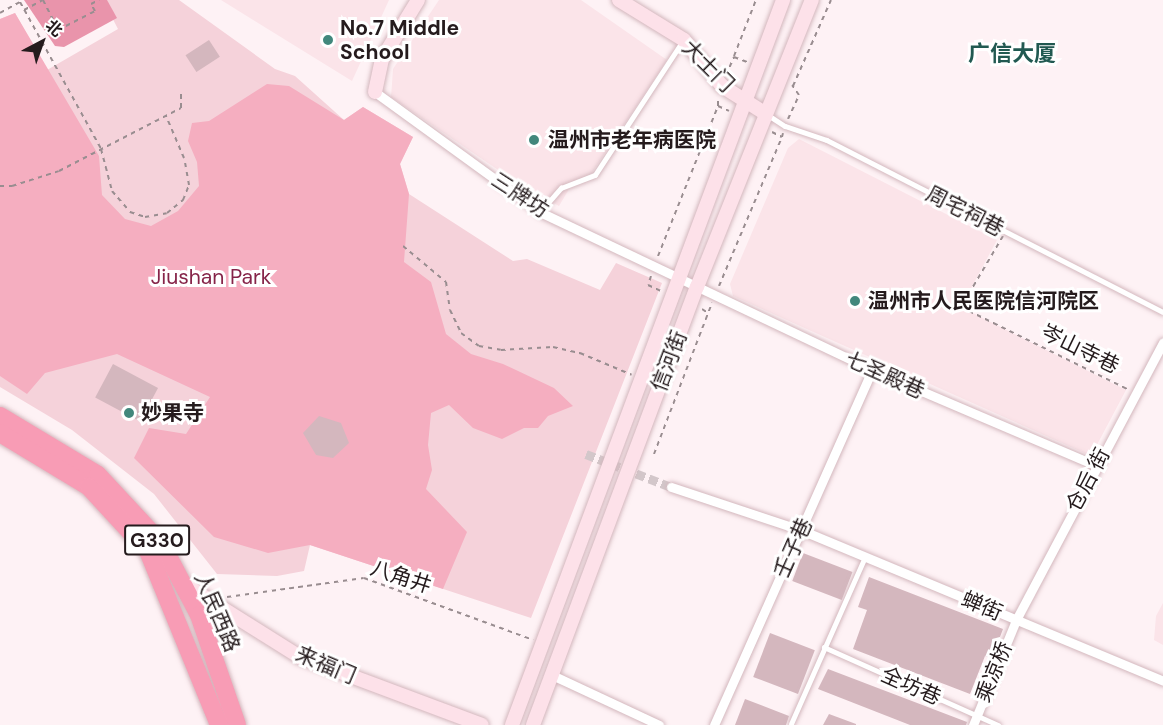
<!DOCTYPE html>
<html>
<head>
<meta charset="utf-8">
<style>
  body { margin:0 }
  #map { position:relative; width:1163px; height:725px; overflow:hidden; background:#fef2f5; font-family:"DM Sans","Noto Sans SC",sans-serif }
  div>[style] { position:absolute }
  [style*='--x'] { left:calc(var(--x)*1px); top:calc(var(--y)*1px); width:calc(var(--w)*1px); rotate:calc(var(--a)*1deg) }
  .built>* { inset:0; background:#fbe4e9 }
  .green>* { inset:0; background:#f5d2da }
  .forest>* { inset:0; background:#f5aec0 }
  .water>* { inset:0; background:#e994ab }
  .building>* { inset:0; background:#d4b7be; transform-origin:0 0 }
  .street-tunnel>* { height:9px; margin-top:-4.5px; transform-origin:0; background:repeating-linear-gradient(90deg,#d3c7ca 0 9px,transparent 0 13.5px) }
  .path>* { height:2px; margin-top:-1px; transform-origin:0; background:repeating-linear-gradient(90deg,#998d90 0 4.5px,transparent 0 9px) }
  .roads { filter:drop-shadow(0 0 2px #d3b7bd) drop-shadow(0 0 2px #d3b7bd) }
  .lane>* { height:4.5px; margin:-2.25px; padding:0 2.25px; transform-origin:2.25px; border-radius:2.25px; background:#fff }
  .street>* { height:9px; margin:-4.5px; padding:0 4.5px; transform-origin:4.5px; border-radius:4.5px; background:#fff }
  .secondary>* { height:14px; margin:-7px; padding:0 7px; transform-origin:7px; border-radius:7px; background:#fde1e9 }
  .highway>* { height:18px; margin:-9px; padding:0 9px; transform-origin:9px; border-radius:9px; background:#f89cb5 }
  .dots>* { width:16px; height:16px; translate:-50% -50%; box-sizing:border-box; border:3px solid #fff; border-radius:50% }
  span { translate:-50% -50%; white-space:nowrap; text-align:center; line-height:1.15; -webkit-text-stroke:6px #fff; paint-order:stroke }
  .shield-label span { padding:2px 4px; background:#fff; border:2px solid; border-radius:4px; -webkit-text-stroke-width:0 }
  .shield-label { font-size:20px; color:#251b1d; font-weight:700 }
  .poi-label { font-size:21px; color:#251b1d; font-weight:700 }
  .left { translate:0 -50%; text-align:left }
  .street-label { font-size:21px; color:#251b1d }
  .park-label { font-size:21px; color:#862449 }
  .neighbourhood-label { font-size:22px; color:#215951; font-weight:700 }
  .north { position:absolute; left:12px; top:12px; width:60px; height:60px; -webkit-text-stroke:4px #fff; paint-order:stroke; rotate:41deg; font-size:16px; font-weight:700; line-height:24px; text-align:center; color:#251b1d }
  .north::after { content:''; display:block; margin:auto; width:21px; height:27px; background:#251b1d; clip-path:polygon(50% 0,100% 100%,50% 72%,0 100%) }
</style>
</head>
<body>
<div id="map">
  <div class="built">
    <div style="clip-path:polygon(221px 0,389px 0,352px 81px)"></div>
    <div style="clip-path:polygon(439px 0,581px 0,667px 60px,585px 183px,572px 184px,559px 206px,516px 182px,391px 97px,393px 69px)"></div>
    <div style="clip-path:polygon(799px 139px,997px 240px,961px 307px,1126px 390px,1091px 456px,733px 296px,730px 284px,788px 148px)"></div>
    <div style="clip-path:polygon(1163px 603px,1163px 645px,1154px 640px,1156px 616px)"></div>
  </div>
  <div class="green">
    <div style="clip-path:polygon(103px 0,179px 0,275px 69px,295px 76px,344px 120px,363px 107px,413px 137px,400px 164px,409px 194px,513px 261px,527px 259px,600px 290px,616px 263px,662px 283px,531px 618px,310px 545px,304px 571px,277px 576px,217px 574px,154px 494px,72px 430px,0 387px,0 19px,15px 13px,47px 70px,118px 29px)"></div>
  </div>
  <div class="forest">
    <div style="clip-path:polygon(15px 13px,99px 156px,102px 195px,125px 219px,151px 226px,178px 211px,199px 186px,197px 162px,188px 141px,192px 123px,209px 121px,267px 84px,289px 86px,344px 120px,363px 107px,413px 137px,400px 164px,409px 194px,404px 262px,431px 282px,446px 334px,471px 354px,503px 364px,554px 388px,573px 406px,548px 416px,538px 428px,524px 428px,502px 439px,473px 428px,449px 405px,431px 413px,428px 445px,432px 470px,426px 489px,467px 532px,443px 589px,310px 545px,268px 553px,214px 537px,134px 458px,149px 428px,186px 434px,210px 397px,117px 354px,45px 373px,27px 394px,0 376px,0 19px)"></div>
  </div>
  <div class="water">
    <div style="clip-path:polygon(24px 0,107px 0,117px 18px,64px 47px,55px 46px)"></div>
  </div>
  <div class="building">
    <div style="left:209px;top:40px;width:20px;height:28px;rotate:57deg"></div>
    <div style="left:113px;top:364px;width:51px;height:38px;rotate:28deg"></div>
    <div style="clip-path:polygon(319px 416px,341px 423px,349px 443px,333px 458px,316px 455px,303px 433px)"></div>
    <div style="left:803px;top:553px;width:53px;height:30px;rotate:21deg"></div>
    <div style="clip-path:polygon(869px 577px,1003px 629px,992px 658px,985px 656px,970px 694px,853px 649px,867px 610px,858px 607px)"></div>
    <div style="left:770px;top:633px;width:48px;height:47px;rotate:21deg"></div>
    <div style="clip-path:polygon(828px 669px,967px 722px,966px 725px,910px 725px,818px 689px)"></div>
    <div style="clip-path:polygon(745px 699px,789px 716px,786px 725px,735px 725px)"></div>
    <div style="clip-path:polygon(829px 714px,856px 724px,856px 725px,823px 725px)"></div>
  </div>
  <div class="street-tunnel">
    <div style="--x:586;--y:454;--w:91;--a:21.2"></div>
  </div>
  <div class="path">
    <div style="--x:24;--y:10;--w:21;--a:-28"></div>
    <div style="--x:43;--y:0;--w:34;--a:63"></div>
    <div style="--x:58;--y:30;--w:42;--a:-27.2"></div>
    <div style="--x:95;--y:11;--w:8;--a:-120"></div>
    <div style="--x:91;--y:4;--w:9;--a:-27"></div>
    <div style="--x:0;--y:13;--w:23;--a:-29"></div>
    <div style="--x:20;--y:2;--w:168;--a:61.1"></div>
    <div style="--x:101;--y:149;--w:43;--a:75.3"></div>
    <div style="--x:112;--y:191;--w:28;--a:49"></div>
    <div style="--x:130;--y:212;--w:16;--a:18"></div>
    <div style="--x:145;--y:217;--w:22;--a:-10"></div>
    <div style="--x:167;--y:213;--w:21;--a:-39"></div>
    <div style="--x:183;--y:200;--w:16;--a:-68"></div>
    <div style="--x:189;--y:185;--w:27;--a:-100"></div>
    <div style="--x:184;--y:158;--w:46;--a:-113.2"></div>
    <div style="--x:734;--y:56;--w:60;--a:-68.6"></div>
    <div style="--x:726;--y:75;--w:20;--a:-66"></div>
    <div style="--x:734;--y:57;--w:14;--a:21"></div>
    <div style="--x:793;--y:86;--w:94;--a:-66.2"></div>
    <div style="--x:718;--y:106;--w:12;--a:24"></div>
    <div style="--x:788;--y:119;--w:26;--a:-65"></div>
    <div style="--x:799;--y:95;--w:12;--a:-125"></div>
    <div style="--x:772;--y:132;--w:11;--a:27"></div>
    <div style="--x:782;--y:137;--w:4;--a:-76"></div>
    <div style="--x:0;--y:186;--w:12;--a:0"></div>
    <div style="--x:12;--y:186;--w:49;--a:-17.7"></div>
    <div style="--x:59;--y:171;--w:137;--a:-27.3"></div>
    <div style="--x:181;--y:108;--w:15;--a:-90"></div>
    <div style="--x:1003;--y:236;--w:82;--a:120.6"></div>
    <div style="--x:961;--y:307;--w:185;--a:26.3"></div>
    <div style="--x:403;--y:246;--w:56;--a:39.9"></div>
    <div style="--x:446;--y:282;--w:28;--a:82"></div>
    <div style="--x:450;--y:310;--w:25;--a:64"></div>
    <div style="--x:461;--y:333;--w:22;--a:36"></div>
    <div style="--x:479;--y:346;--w:22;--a:10"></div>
    <div style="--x:501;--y:350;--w:52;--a:-3.3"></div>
    <div style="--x:553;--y:347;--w:28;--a:13"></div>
    <div style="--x:580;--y:353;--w:56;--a:22.9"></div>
    <div style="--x:658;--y:256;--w:162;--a:-68.2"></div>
    <div style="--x:718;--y:106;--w:9;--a:-90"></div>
    <div style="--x:651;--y:276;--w:9;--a:108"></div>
    <div style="--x:648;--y:285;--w:14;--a:25"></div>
    <div style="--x:719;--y:286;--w:162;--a:-67.1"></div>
    <div style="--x:702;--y:309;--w:7;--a:34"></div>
    <div style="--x:654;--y:454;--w:162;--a:-69"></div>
    <div style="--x:227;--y:597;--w:138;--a:-7.9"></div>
    <div style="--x:364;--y:578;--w:180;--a:20.1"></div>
  </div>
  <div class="roads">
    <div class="lane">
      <div style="--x:768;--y:115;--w:20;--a:33"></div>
      <div style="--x:785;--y:126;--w:44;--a:18.4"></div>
      <div style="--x:827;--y:140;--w:377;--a:27.1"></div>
      <div style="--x:540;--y:212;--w:32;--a:-49"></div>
      <div style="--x:561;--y:188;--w:36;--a:-21"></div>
      <div style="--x:595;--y:175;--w:159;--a:-56.8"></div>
      <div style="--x:824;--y:647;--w:191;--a:24.1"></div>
      <div style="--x:791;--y:724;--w:183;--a:-66.1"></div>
    </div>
    <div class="street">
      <div style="--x:375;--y:92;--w:204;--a:36"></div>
      <div style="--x:540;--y:212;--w:368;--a:25.4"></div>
      <div style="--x:872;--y:370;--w:242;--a:23.1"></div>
      <div style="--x:671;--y:487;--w:137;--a:18.3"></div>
      <div style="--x:801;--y:530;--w:392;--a:22.6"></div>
      <div style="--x:552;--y:675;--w:118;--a:25"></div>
      <div style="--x:714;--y:725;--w:389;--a:-66"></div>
      <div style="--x:973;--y:725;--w:113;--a:-67.7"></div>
      <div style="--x:1016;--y:620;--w:314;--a:-62.1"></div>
    </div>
    <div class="secondary">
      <div style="--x:619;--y:0;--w:76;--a:31.6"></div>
      <div style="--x:684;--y:40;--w:60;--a:50.4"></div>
      <div style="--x:722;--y:86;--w:52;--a:32.5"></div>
      <div style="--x:375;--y:92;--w:34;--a:-78"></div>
      <div style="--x:382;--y:59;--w:69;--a:-58.6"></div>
      <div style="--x:182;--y:583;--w:139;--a:32.1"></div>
      <div style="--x:300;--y:657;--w:194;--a:20.5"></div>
      <div style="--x:512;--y:725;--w:774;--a:-69.5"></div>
      <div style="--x:533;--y:725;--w:468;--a:-69.5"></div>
      <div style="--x:697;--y:287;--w:309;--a:-68.2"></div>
    </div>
    <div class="highway">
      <div style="--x:0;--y:416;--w:114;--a:31"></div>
      <div style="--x:98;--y:475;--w:93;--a:47.2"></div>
      <div style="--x:161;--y:543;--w:81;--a:62.2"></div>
      <div style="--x:199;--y:615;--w:116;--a:70.9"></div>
      <div style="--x:0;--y:433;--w:104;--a:31.2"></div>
      <div style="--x:89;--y:487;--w:87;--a:47.3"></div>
      <div style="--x:148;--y:551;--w:188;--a:67.8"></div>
    </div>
  </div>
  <div class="dots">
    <div style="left:328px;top:40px;background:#42877c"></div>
    <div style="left:534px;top:140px;background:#42877c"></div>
    <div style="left:855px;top:301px;background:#42877c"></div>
    <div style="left:129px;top:413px;background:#42877c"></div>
  </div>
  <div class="shield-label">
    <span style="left:157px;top:540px">G330</span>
  </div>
  <div class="poi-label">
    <span class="left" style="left:340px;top:40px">No.7 Middle<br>School</span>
    <span class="left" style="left:548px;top:140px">温州市老年病医院</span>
    <span class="left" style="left:868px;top:301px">温州市人民医院信河院区</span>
    <span class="left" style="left:141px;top:413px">妙果寺</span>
  </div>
  <div class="street-label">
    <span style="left:708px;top:66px;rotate:45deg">大士门</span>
    <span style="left:520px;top:195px;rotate:33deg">三牌坊</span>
    <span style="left:965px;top:211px;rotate:27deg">周宅祠巷</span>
    <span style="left:1080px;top:349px;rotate:26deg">岑山寺巷</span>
    <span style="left:669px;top:361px;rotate:-69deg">信河街</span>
    <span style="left:885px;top:375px;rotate:24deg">七圣殿巷</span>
    <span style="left:1088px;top:480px;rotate:-62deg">仓后 街</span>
    <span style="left:793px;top:548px;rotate:-66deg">壬子巷</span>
    <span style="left:401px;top:577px;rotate:18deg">八角井</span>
    <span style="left:982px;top:606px;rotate:23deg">蝉街</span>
    <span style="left:217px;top:612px;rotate:67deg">人民西路</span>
    <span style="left:326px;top:665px;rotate:23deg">来福门</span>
    <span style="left:994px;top:672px;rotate:-68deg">乘凉桥</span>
    <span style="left:911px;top:686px;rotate:24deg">全坊巷</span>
  </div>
  <div class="park-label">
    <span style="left:211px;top:277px">Jiushan Park</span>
  </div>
  <div class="neighbourhood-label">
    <span style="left:1012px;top:54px">广信大厦</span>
  </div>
  <div class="north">北</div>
</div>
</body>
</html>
